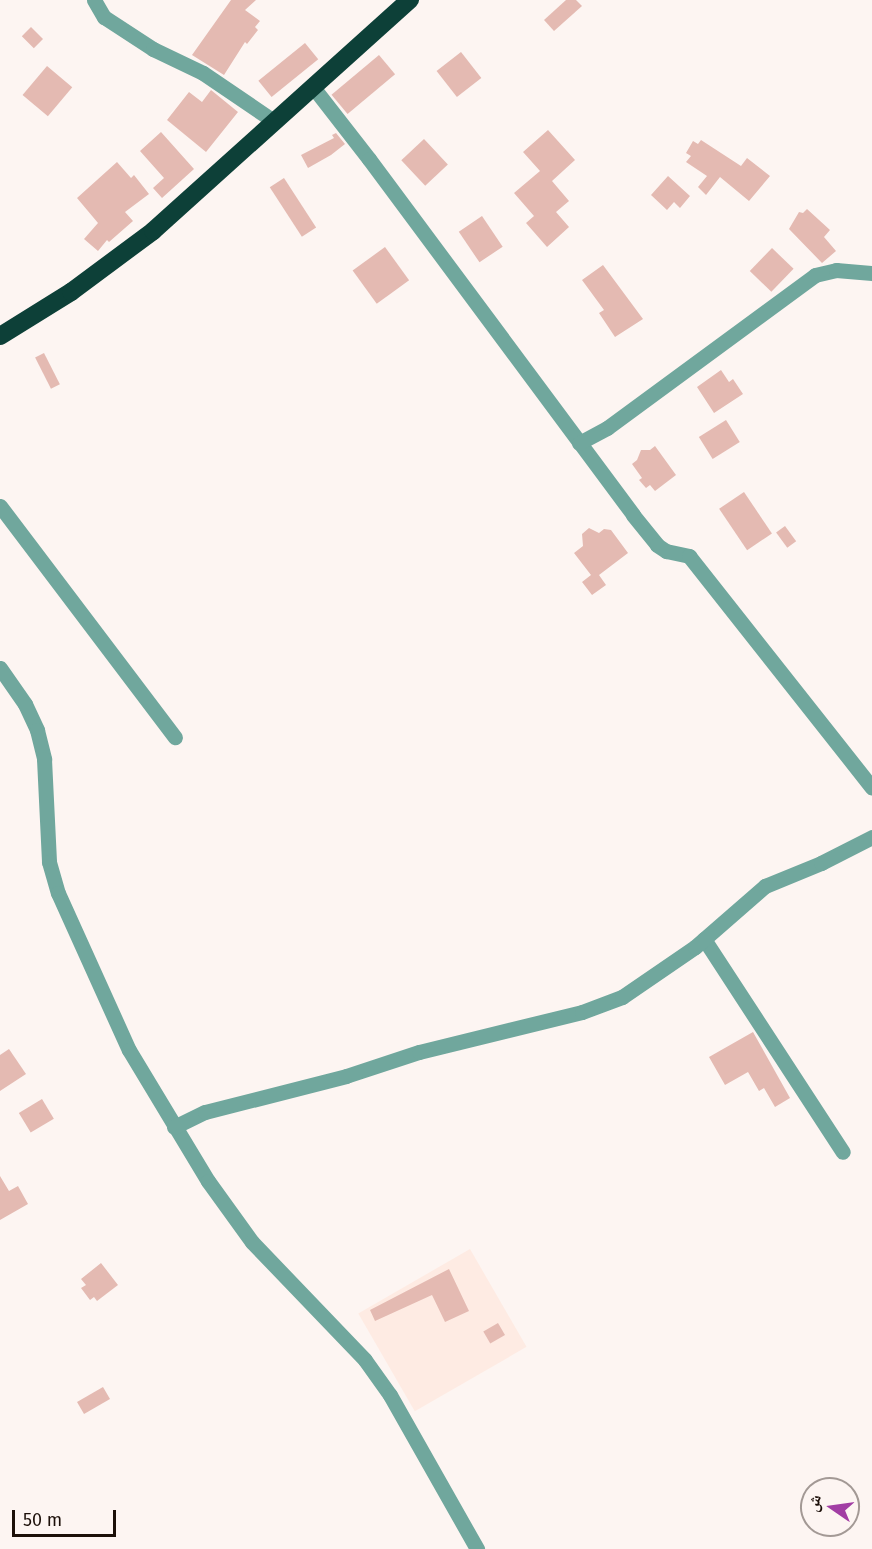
<!DOCTYPE html>
<html>
<head>
<meta charset="utf-8">
<style>
  body { margin:0 }
  #map { position:relative; width:872px; height:1549px; overflow:hidden; background:#fdf5f2; font-family:"Fira Sans","Noto Naskh Arabic",sans-serif }
  div>[style] { position:absolute }
  [style*='--x'] { left:calc(var(--x)*1px); top:calc(var(--y)*1px); width:calc(var(--w)*1px); rotate:calc(var(--a)*1deg) }
  .built>* { inset:0; background:#feebe3; transform-origin:0 0 }
  .building>* { inset:0; background:#e4bab2; transform-origin:0 0 }
  .minor>* { height:15px; margin:-7.5px; padding:0 7.5px; transform-origin:7.5px; border-radius:7.5px; background:#70a79d }
  .highway>* { height:18px; margin:-9px; padding:0 9px; transform-origin:9px; border-radius:9px; background:#0d4038 }
  span { translate:-50% -50%; white-space:nowrap; text-align:center; line-height:1.15; -webkit-text-stroke:4.5px #fdf5f2; paint-order:stroke }
  .north { position:absolute; left:800px; top:1477px; width:60px; height:60px; box-sizing:border-box; background:#fdf5f2; border:2px solid #a39995; border-radius:50%; rotate:283deg; font-size:16px; font-weight:700; line-height:24px; text-align:center; color:#1c0f09 }
  .north::after { content:''; display:block; margin:auto; width:21px; height:27px; background:#a23ea4; clip-path:polygon(50% 0,100% 100%,50% 72%,0 100%) }
  .scale { position:absolute; left:12px; top:1510px; width:104px; height:27px; box-sizing:border-box; border:3px solid #1c0f09; border-top:0; padding-left:8px; font-size:18px; line-height:21px; white-space:nowrap; color:#1c0f09; -webkit-text-stroke:4px #fdf5f2; paint-order:stroke }
</style>
</head>
<body>
<div id="map">
  <div class="built">
    <div style="left:470px;top:1249px;width:113px;height:129px;rotate:60deg"></div>
  </div>
  <div class="building">
    <div style="clip-path:polygon(231px 0,256px 0,245px 10px,260px 21px,255px 27px,258px 30px,247px 44px,245px 42px,224px 75px,192px 55px)"></div>
    <div style="clip-path:polygon(566px 0,576px 0,582px 6px,554px 31px,544px 20px)"></div>
    <div style="left:31px;top:27px;width:17px;height:13px;rotate:45deg"></div>
    <div style="left:305px;top:43px;width:21px;height:60px;rotate:51deg"></div>
    <div style="left:461px;top:52px;width:33px;height:31px;rotate:52deg"></div>
    <div style="left:379px;top:55px;width:25px;height:62px;rotate:50deg"></div>
    <div style="left:47px;top:66px;width:33px;height:38px;rotate:40deg"></div>
    <div style="clip-path:polygon(211px 90px,238px 112px,206px 152px,167px 120px,189px 92px,202px 102px)"></div>
    <div style="clip-path:polygon(548px 130px,575px 160px,552px 181px,569px 201px,556px 212px,569px 227px,547px 247px,526px 223px,534px 216px,514px 193px,540px 171px,523px 152px)"></div>
    <div style="clip-path:polygon(161px 132px,194px 169px,162px 198px,153px 188px,164px 178px,140px 151px)"></div>
    <div style="clip-path:polygon(336px 133px,345px 144px,331px 155px,308px 168px,301px 155px,334px 138px,332px 135px)"></div>
    <div style="left:424px;top:139px;width:35px;height:31px;rotate:47deg"></div>
    <div style="clip-path:polygon(701px 140px,741px 166px,747px 158px,770px 176px,749px 201px,720px 177px,706px 195px,698px 187px,707px 176px,686px 162px,691px 156px,686px 153px,693px 141px,698px 144px)"></div>
    <div style="clip-path:polygon(117px 162px,131px 178px,134px 175px,149px 194px,125px 212px,133px 221px,109px 242px,107px 240px,98px 251px,84px 239px,98px 223px,77px 198px)"></div>
    <div style="clip-path:polygon(668px 176px,690px 196px,680px 208px,674px 202px,667px 210px,651px 195px)"></div>
    <div style="left:284px;top:178px;width:59px;height:17px;rotate:57deg"></div>
    <div style="clip-path:polygon(807px 209px,830px 230px,824px 237px,836px 251px,822px 263px,789px 229px,799px 212px,803px 213px)"></div>
    <div style="left:482px;top:216px;width:37px;height:28px;rotate:56deg"></div>
    <div style="left:385px;top:247px;width:41px;height:40px;rotate:54deg"></div>
    <div style="left:772px;top:248px;width:30px;height:32px;rotate:44deg"></div>
    <div style="clip-path:polygon(603px 265px,643px 319px,615px 337px,599px 313px,604px 310px,582px 280px)"></div>
    <div style="left:44px;top:353px;width:35px;height:10px;rotate:63deg"></div>
    <div style="clip-path:polygon(721px 370px,729px 382px,733px 379px,743px 394px,714px 413px,697px 387px)"></div>
    <div style="left:726px;top:420px;width:26px;height:32px;rotate:58deg"></div>
    <div style="clip-path:polygon(655px 446px,676px 475px,655px 491px,650px 485px,646px 488px,639px 480px,642px 478px,632px 464px,637px 460px,641px 450px,650px 450px)"></div>
    <div style="left:744px;top:492px;width:50px;height:30px;rotate:56deg"></div>
    <div style="left:785px;top:526px;width:19px;height:11px;rotate:54deg"></div>
    <div style="clip-path:polygon(589px 528px,599px 533px,604px 529px,611px 530px,628px 553px,599px 575px,606px 585px,592px 595px,582px 582px,591px 575px,574px 553px,583px 546px,582px 534px)"></div>
    <div style="clip-path:polygon(753px 1032px,790px 1098px,775px 1107px,764px 1088px,759px 1091px,748px 1072px,725px 1085px,709px 1057px)"></div>
    <div style="clip-path:polygon(9px 1049px,26px 1074px,0 1091px,0 1055px)"></div>
    <div style="left:42px;top:1099px;width:23px;height:27px;rotate:59deg"></div>
    <div style="clip-path:polygon(0 1176px,9px 1191px,18px 1186px,28px 1204px,0 1220px)"></div>
    <div style="clip-path:polygon(101px 1263px,118px 1285px,97px 1301px,94px 1297px,90px 1300px,81px 1288px,86px 1285px,81px 1279px)"></div>
    <div style="clip-path:polygon(449px 1269px,469px 1311px,445px 1322px,432px 1295px,375px 1321px,370px 1310px)"></div>
    <div style="left:498px;top:1323px;width:14px;height:17px;rotate:60deg"></div>
    <div style="left:103px;top:1387px;width:14px;height:30px;rotate:60deg"></div>
  </div>
  <div class="minor">
    <div style="--x:94;--y:0;--w:20;--a:60"></div>
    <div style="--x:104;--y:17;--w:59;--a:33.1"></div>
    <div style="--x:153;--y:49;--w:55;--a:25.6"></div>
    <div style="--x:203;--y:73;--w:87;--a:34.2"></div>
    <div style="--x:313;--y:87;--w:91;--a:52.1"></div>
    <div style="--x:369;--y:159;--w:443;--a:53.4"></div>
    <div style="--x:633;--y:515;--w:38;--a:51"></div>
    <div style="--x:657;--y:545;--w:11;--a:34"></div>
    <div style="--x:666;--y:551;--w:24;--a:12"></div>
    <div style="--x:689;--y:556;--w:295;--a:51.7"></div>
    <div style="--x:579;--y:443;--w:32;--a:-28"></div>
    <div style="--x:607;--y:428;--w:258;--a:-36.3"></div>
    <div style="--x:815;--y:275;--w:22;--a:-13"></div>
    <div style="--x:836;--y:270;--w:36;--a:5"></div>
    <div style="--x:0;--y:506;--w:290;--a:52.9"></div>
    <div style="--x:0;--y:668;--w:44;--a:55.2"></div>
    <div style="--x:25;--y:704;--w:29;--a:65"></div>
    <div style="--x:37;--y:730;--w:30;--a:76"></div>
    <div style="--x:44;--y:759;--w:103;--a:87.2"></div>
    <div style="--x:49;--y:862;--w:32;--a:74"></div>
    <div style="--x:58;--y:893;--w:172;--a:65.7"></div>
    <div style="--x:129;--y:1050;--w:153;--a:58.9"></div>
    <div style="--x:208;--y:1181;--w:75;--a:54.2"></div>
    <div style="--x:252;--y:1242;--w:163;--a:46.2"></div>
    <div style="--x:365;--y:1360;--w:43;--a:54.5"></div>
    <div style="--x:390;--y:1395;--w:177;--a:60.5"></div>
    <div style="--x:704;--y:939;--w:254;--a:56.9"></div>
    <div style="--x:174;--y:1127;--w:34;--a:-26"></div>
    <div style="--x:205;--y:1112;--w:146;--a:-14.3"></div>
    <div style="--x:346;--y:1076;--w:77;--a:-18.2"></div>
    <div style="--x:419;--y:1052;--w:168;--a:-13.8"></div>
    <div style="--x:582;--y:1012;--w:43;--a:-20.6"></div>
    <div style="--x:622;--y:997;--w:88;--a:-34.4"></div>
    <div style="--x:695;--y:947;--w:93;--a:-41.1"></div>
    <div style="--x:765;--y:886;--w:61;--a:-22.3"></div>
    <div style="--x:821;--y:863;--w:57;--a:-27"></div>
  </div>
  <div class="highway">
    <div style="--x:0;--y:336;--w:84;--a:-31.8"></div>
    <div style="--x:71;--y:292;--w:102;--a:-36.6"></div>
    <div style="--x:153;--y:231;--w:346;--a:-42"></div>
  </div>
  <div class="north">ش</div>
  <div class="scale">50 m</div>
</div>
</body>
</html>
